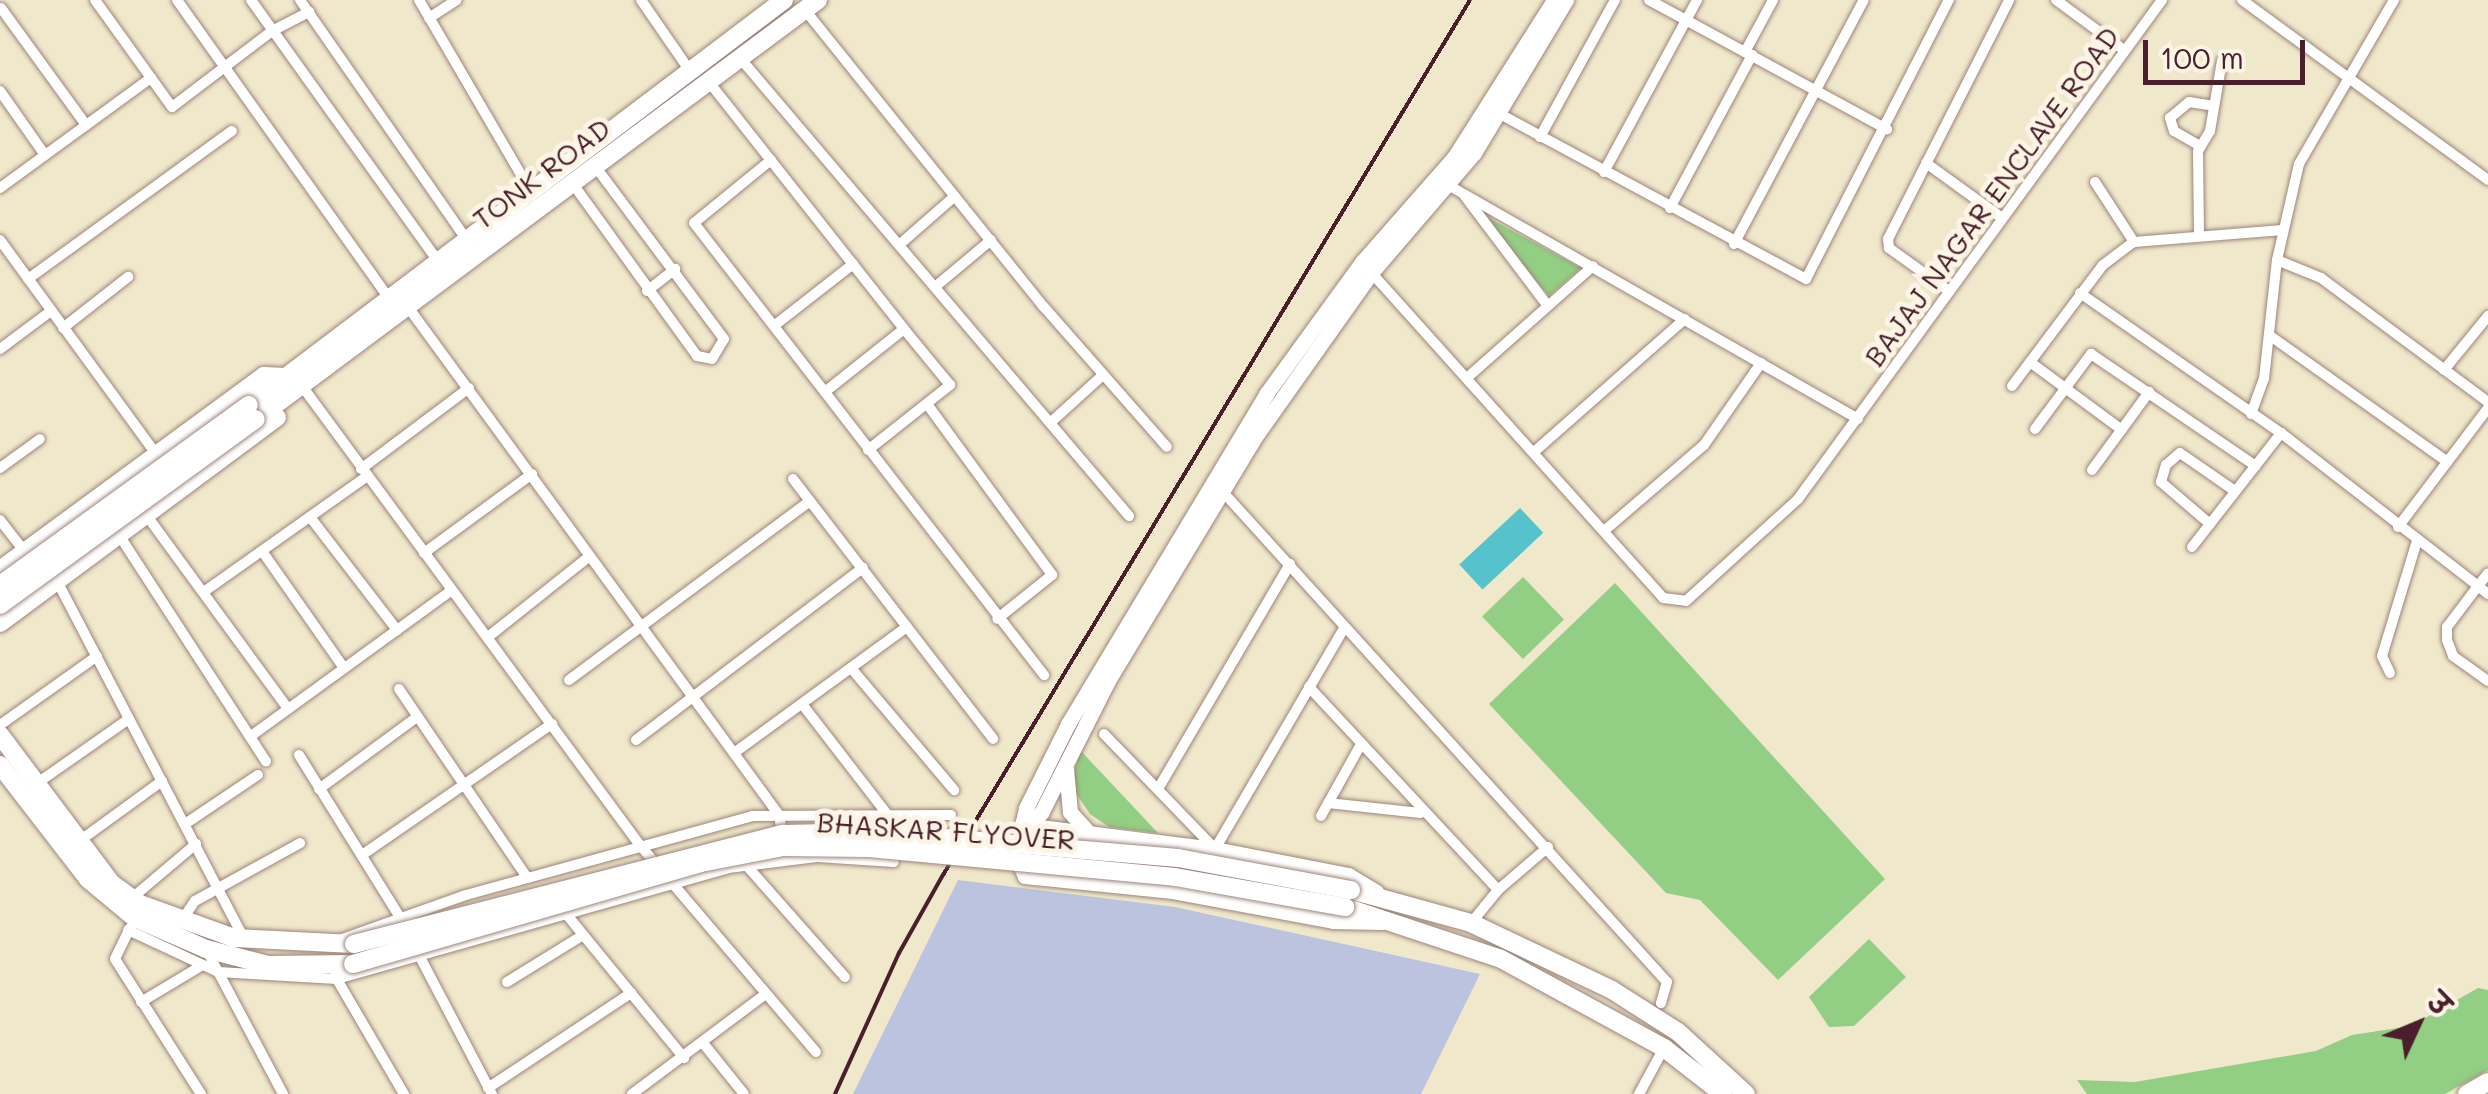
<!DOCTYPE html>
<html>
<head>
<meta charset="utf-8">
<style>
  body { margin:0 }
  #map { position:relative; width:2488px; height:1094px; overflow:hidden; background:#f0e8cb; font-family:Mali,"Playpen Sans Deva",sans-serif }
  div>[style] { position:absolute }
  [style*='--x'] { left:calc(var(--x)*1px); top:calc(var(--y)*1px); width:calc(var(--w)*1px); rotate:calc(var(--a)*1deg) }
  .industrial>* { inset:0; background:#bcc3de }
  .green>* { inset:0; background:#92ce83; transform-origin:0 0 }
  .water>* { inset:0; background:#55c2cc; transform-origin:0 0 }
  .roads { filter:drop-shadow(0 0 2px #9d847b) drop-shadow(0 0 2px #9d847b) }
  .street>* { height:10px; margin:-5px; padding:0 5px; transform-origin:5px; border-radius:5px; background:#fff }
  .secondary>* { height:15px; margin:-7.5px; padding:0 7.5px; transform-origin:7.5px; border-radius:7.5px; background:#fff }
  .primary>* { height:18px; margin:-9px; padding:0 9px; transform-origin:9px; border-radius:9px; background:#fff }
  .rail>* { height:4px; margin:-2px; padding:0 2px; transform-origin:2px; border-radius:2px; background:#4a1f2b }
  .bridges { filter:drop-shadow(0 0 2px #9d847b) drop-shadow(0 0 2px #9d847b) }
  .primary-bridge>* { height:18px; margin:-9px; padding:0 9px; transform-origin:9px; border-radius:9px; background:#fff }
  span { translate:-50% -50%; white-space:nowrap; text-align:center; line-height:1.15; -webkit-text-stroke:10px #fcf5e5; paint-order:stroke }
  .street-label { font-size:28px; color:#4a1f2b }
  .north { position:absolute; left:2368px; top:974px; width:100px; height:100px; -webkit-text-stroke:8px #fcf5e5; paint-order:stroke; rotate:46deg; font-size:28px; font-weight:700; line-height:40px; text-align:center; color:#4a1f2b }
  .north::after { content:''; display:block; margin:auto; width:35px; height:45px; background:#4a1f2b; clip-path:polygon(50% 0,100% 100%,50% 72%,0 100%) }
  .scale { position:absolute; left:2143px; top:40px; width:162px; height:45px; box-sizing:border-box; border:5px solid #4a1f2b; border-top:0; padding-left:12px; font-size:30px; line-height:35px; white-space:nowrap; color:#4a1f2b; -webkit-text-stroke:8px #fcf5e5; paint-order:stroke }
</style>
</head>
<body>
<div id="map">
  <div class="industrial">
    <div style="clip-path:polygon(958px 880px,1175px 907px,1480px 974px,1421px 1094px,853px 1094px)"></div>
  </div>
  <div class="green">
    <div style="clip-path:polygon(1476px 211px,1581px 268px,1549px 296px)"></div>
    <div style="left:1523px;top:577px;width:59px;height:57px;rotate:46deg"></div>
    <div style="clip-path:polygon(1615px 583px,1885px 879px,1778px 980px,1700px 900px,1666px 893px,1489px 704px)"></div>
    <div style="clip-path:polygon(1080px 750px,1158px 833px,1109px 827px,1090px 814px,1071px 786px)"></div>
    <div style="clip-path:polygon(1869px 939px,1906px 977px,1854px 1026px,1829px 1027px,1809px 997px)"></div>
    <div style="clip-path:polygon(2478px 988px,2488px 990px,2488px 1070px,2445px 1094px,2087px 1094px,2077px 1080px,2135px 1082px,2316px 1051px,2352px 1035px,2411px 1026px)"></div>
  </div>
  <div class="water">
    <div style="left:1520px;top:508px;width:34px;height:83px;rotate:47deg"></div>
  </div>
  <div class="roads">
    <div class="street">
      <div style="--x:95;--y:0;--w:132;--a:54.3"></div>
      <div style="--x:172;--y:107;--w:126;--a:-37.2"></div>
      <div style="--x:272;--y:31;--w:42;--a:-27.2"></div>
      <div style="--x:177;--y:0;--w:366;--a:54.6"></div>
      <div style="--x:251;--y:0;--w:321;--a:54.4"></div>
      <div style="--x:300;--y:0;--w:291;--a:55.2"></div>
      <div style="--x:419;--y:0;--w:224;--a:59.7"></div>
      <div style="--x:641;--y:0;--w:86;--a:55.4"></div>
      <div style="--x:1649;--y:0;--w:271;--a:28.5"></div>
      <div style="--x:2056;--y:0;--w:84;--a:36.3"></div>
      <div style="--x:2242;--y:0;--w:305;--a:36.2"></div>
      <div style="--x:1;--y:8;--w:145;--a:54"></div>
      <div style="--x:805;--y:10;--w:381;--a:51.2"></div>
      <div style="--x:1044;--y:307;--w:186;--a:48.7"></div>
      <div style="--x:429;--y:18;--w:33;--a:-33"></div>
      <div style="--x:1745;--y:52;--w:59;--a:-61.7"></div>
      <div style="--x:740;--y:58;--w:601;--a:49.66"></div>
      <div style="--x:709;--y:82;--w:315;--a:51.7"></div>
      <div style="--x:904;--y:329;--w:100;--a:141.5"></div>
      <div style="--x:0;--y:91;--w:78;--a:54.9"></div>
      <div style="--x:1498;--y:113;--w:350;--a:28.3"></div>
      <div style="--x:1806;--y:279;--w:314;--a:-62.9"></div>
      <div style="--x:1540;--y:137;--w:156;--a:-61.3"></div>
      <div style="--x:2200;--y:146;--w:30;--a:-150"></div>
      <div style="--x:2174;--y:131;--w:14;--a:-107"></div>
      <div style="--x:2170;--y:118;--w:25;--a:-40"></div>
      <div style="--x:2189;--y:102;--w:25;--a:9"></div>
      <div style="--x:771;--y:160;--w:99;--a:140.7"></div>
      <div style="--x:694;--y:223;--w:572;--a:52.25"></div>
      <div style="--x:1926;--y:163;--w:94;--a:35.9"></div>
      <div style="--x:1604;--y:172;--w:196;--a:-61.6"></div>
      <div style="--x:2095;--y:182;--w:72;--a:57"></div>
      <div style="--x:2134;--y:242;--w:149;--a:-4.6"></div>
      <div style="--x:573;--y:184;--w:212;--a:54.2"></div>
      <div style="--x:697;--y:356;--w:15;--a:11"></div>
      <div style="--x:712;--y:359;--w:23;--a:-59"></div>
      <div style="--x:724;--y:339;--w:214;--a:-126.7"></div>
      <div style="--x:1448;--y:185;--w:472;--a:29.7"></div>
      <div style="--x:0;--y:188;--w:187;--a:-36.1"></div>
      <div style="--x:1464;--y:195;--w:139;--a:52.9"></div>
      <div style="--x:1670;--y:208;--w:174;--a:-61.8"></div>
      <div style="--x:2199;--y:234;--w:83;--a:-90.7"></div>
      <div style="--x:2198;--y:151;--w:23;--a:-59"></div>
      <div style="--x:2210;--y:131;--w:71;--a:-80.3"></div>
      <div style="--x:0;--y:240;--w:266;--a:53.9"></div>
      <div style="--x:1734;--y:244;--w:276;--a:-62"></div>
      <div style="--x:899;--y:245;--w:74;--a:-41.2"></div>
      <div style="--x:2277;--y:260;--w:48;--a:22.2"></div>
      <div style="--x:2321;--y:278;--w:208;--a:36.6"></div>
      <div style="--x:1369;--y:270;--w:440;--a:48.1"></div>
      <div style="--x:1663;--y:598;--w:23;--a:7"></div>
      <div style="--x:1686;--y:601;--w:151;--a:-42.3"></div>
      <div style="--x:1798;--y:499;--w:618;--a:-53.89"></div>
      <div style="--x:28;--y:279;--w:252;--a:-36"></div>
      <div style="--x:935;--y:287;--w:73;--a:-40"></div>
      <div style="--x:647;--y:291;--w:36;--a:-38"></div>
      <div style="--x:1949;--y:291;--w:74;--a:-144.4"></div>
      <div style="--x:1889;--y:248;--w:9;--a:-96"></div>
      <div style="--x:1888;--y:239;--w:268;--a:-63.1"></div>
      <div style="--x:2080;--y:293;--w:245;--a:34.9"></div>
      <div style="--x:2281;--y:433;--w:249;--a:37.8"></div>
      <div style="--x:2478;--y:586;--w:16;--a:-52"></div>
      <div style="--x:408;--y:307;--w:629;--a:53.86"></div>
      <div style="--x:779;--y:815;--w:20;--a:81"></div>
      <div style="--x:775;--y:325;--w:99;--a:-38"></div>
      <div style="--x:63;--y:328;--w:83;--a:-38.1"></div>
      <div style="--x:2269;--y:335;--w:219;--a:35.4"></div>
      <div style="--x:0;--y:349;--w:64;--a:-36.7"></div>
      <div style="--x:2030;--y:362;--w:114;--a:36.5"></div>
      <div style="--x:2444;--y:370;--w:70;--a:-50.8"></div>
      <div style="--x:1468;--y:377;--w:167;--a:-41.6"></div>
      <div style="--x:302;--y:386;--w:569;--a:53.65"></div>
      <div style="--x:639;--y:844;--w:273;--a:49.6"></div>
      <div style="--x:2012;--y:386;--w:151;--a:-53.1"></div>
      <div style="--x:2103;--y:265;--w:39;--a:-37"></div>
      <div style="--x:927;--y:404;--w:212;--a:53.8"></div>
      <div style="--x:1052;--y:575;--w:70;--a:141.3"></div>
      <div style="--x:2251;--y:414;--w:37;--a:-70"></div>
      <div style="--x:2264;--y:379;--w:120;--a:-83.8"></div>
      <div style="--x:2277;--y:260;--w:98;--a:-77.1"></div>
      <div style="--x:2299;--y:164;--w:190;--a:-59.9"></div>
      <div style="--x:1050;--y:423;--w:72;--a:-42.2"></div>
      <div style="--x:2035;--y:429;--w:94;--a:-53.3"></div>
      <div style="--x:2091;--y:354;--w:199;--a:34.2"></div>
      <div style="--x:868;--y:450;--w:105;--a:-38.4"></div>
      <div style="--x:950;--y:385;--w:72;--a:-129.4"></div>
      <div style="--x:1534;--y:452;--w:201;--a:-41.4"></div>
      <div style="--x:0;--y:468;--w:49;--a:-35.9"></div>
      <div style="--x:361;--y:469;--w:135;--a:-36.9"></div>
      <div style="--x:2092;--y:470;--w:97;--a:-53.8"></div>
      <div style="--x:793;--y:479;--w:328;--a:52.4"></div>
      <div style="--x:1223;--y:492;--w:661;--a:47.82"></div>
      <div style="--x:1667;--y:982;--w:22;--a:106"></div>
      <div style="--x:147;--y:516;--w:239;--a:53.8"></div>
      <div style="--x:310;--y:517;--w:143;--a:52.4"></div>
      <div style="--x:0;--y:520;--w:41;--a:52"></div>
      <div style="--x:2210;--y:524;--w:65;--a:-139.4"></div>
      <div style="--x:2161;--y:482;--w:18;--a:-74"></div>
      <div style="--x:2166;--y:465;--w:18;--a:-41"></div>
      <div style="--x:2180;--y:453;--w:67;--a:34.6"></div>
      <div style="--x:2398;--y:527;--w:149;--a:-52.9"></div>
      <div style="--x:1604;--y:531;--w:132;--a:-40.7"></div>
      <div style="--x:1704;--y:445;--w:100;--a:-55.2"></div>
      <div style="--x:119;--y:535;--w:270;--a:57"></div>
      <div style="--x:2192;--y:547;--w:145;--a:-52"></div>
      <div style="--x:262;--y:551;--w:143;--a:55"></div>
      <div style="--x:424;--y:553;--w:134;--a:-36.2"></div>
      <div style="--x:57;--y:581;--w:404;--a:62.4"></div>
      <div style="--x:205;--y:591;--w:197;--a:-35.3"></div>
      <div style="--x:2488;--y:594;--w:13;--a:-141"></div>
      <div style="--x:2478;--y:586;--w:51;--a:127.1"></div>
      <div style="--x:2447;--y:627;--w:13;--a:90"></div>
      <div style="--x:2447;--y:640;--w:17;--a:69"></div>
      <div style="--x:2453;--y:656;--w:43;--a:35.5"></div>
      <div style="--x:488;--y:637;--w:130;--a:-38.5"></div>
      <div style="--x:851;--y:668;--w:160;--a:49.8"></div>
      <div style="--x:2390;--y:673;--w:19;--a:-115"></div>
      <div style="--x:2382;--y:656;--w:120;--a:-73.1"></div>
      <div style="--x:569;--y:680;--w:300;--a:-36.6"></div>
      <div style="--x:1309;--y:687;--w:277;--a:47"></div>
      <div style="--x:1498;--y:890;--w:66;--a:-40.7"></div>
      <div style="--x:399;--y:689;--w:227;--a:55.8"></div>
      <div style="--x:802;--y:704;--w:139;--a:52.3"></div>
      <div style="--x:0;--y:725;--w:119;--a:-35.4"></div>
      <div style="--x:1104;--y:734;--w:160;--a:46"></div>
      <div style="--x:1215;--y:849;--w:256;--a:-59.7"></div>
      <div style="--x:251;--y:736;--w:248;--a:-36"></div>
      <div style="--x:636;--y:740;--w:285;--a:-37.2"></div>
      <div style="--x:734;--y:753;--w:214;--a:-36.1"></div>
      <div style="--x:299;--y:755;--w:193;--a:58.1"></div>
      <div style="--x:36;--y:784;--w:113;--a:-35"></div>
      <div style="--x:319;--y:789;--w:122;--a:-36.3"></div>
      <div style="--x:1158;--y:789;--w:261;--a:-59.6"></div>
      <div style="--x:1328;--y:803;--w:93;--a:6.2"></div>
      <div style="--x:1321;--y:816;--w:80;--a:-60.9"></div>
      <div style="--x:185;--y:824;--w:88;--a:-33.9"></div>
      <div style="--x:78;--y:842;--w:104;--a:-36"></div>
      <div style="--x:362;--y:855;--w:231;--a:-34.6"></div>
      <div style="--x:747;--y:866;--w:148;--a:48.6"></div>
      <div style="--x:132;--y:898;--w:84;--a:-40.2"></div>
      <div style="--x:567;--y:915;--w:185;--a:50.7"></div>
      <div style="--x:182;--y:920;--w:23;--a:-56"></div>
      <div style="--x:195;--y:901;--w:120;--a:-28.9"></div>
      <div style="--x:1471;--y:923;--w:43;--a:-50.7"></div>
      <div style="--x:130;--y:928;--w:34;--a:116"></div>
      <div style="--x:115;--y:959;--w:160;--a:57.5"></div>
      <div style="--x:128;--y:930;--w:99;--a:25"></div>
      <div style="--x:218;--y:972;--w:119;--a:3.4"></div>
      <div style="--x:337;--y:979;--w:406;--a:-15.8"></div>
      <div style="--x:728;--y:868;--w:91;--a:-7"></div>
      <div style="--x:818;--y:857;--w:76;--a:3.8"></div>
      <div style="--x:334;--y:942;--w:140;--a:-19.6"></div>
      <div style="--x:466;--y:895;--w:297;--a:-15.4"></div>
      <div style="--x:752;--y:816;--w:199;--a:-0.3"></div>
      <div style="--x:206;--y:949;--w:164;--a:62"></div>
      <div style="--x:420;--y:957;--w:155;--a:62.3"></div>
      <div style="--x:335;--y:976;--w:137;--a:59.7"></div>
      <div style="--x:507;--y:982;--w:89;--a:-31.7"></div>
      <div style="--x:141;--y:1002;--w:70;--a:-31"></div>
      <div style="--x:703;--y:1043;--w:65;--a:51.2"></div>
      <div style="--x:488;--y:1088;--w:172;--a:-33.6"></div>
      <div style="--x:632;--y:1094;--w:164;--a:-36.8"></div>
      <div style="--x:1639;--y:1094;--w:52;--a:-61.5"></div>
    </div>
    <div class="secondary">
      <div style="--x:1066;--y:769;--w:43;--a:84.7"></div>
      <div style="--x:1070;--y:812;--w:28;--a:48"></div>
      <div style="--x:1024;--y:825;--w:21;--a:-35"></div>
      <div style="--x:1041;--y:813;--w:150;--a:-63.1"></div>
      <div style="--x:1109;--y:679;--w:286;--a:-58.9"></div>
      <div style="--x:1257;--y:434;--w:197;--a:-54.7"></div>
      <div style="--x:1371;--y:273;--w:158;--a:-49.4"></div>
      <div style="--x:1474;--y:153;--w:179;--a:-59"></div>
      <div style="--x:1024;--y:825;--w:193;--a:7.2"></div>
      <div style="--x:1215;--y:849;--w:136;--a:11.1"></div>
      <div style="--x:1348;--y:875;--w:33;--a:31"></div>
      <div style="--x:1382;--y:922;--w:49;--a:-178.8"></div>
      <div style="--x:1333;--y:921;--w:163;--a:-169.4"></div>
      <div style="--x:1173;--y:891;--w:149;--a:-174.2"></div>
      <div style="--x:1025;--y:876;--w:23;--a:-115"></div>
      <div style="--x:1015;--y:855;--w:14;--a:-78"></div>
      <div style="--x:1018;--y:841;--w:34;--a:-76"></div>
      <div style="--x:1026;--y:808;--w:94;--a:-63.4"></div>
      <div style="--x:1068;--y:724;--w:385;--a:-59"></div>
      <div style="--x:1266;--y:394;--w:163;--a:-54"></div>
      <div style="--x:1362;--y:262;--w:141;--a:-48.7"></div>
      <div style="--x:1455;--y:156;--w:185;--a:-57.6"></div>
    </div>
    <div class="primary">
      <div style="--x:249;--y:405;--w:671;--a:-37.13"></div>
      <div style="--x:256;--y:419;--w:701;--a:-36.71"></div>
      <div style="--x:0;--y:570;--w:328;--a:-36.3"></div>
      <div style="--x:264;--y:376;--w:21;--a:3"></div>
      <div style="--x:0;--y:623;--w:345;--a:-36.6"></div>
      <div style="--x:0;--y:735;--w:185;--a:53.1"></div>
      <div style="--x:111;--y:883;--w:36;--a:36"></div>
      <div style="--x:140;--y:904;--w:100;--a:19.9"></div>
      <div style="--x:234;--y:938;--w:120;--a:2.9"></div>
      <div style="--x:0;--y:765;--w:144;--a:52.3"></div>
      <div style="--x:88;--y:879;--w:61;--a:39.7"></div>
      <div style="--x:135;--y:918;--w:77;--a:23.6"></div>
      <div style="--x:206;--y:949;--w:64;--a:14.5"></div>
      <div style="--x:268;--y:965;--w:85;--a:-0.7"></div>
      <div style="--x:1351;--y:890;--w:124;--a:15.4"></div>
      <div style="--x:1471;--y:923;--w:156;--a:25.4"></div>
      <div style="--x:1612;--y:990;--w:78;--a:32.5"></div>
      <div style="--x:1678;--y:1032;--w:92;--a:42.4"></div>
      <div style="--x:1345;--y:907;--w:164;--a:18.4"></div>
      <div style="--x:1501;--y:959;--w:186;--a:28.6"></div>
      <div style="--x:1664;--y:1048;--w:75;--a:37.9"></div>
      <div style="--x:2467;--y:1094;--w:24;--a:-30"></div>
    </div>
  </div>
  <div class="rail">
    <div style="--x:835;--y:1094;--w:155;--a:-65.6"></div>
    <div style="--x:899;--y:953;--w:90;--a:-60.6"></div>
    <div style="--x:943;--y:875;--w:1021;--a:-58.94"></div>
  </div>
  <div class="bridges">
    <div class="primary-bridge">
      <div style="--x:0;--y:585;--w:307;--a:-35.9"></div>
      <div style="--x:0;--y:605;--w:316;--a:-36"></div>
      <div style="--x:354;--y:944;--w:443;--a:-14.4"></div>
      <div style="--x:783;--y:834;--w:91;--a:-1.3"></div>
      <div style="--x:874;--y:832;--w:305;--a:4.9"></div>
      <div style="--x:1178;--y:858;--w:176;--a:10.5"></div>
      <div style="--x:353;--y:964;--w:362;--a:-16.2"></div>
      <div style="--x:701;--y:863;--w:84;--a:-11"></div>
      <div style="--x:783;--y:847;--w:86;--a:0.7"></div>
      <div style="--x:869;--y:848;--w:307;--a:5.4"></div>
      <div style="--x:1175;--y:877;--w:173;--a:10"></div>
    </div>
  </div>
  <div class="street-label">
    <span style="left:541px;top:173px;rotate:-37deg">TONK ROAD</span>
    <span style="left:1991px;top:196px;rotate:-54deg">BAJAJ NAGAR ENCLAVE ROAD</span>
    <span style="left:946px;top:830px;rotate:4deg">BHASKAR FLYOVER</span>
  </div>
  <div class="north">उ</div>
  <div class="scale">100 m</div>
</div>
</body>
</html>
